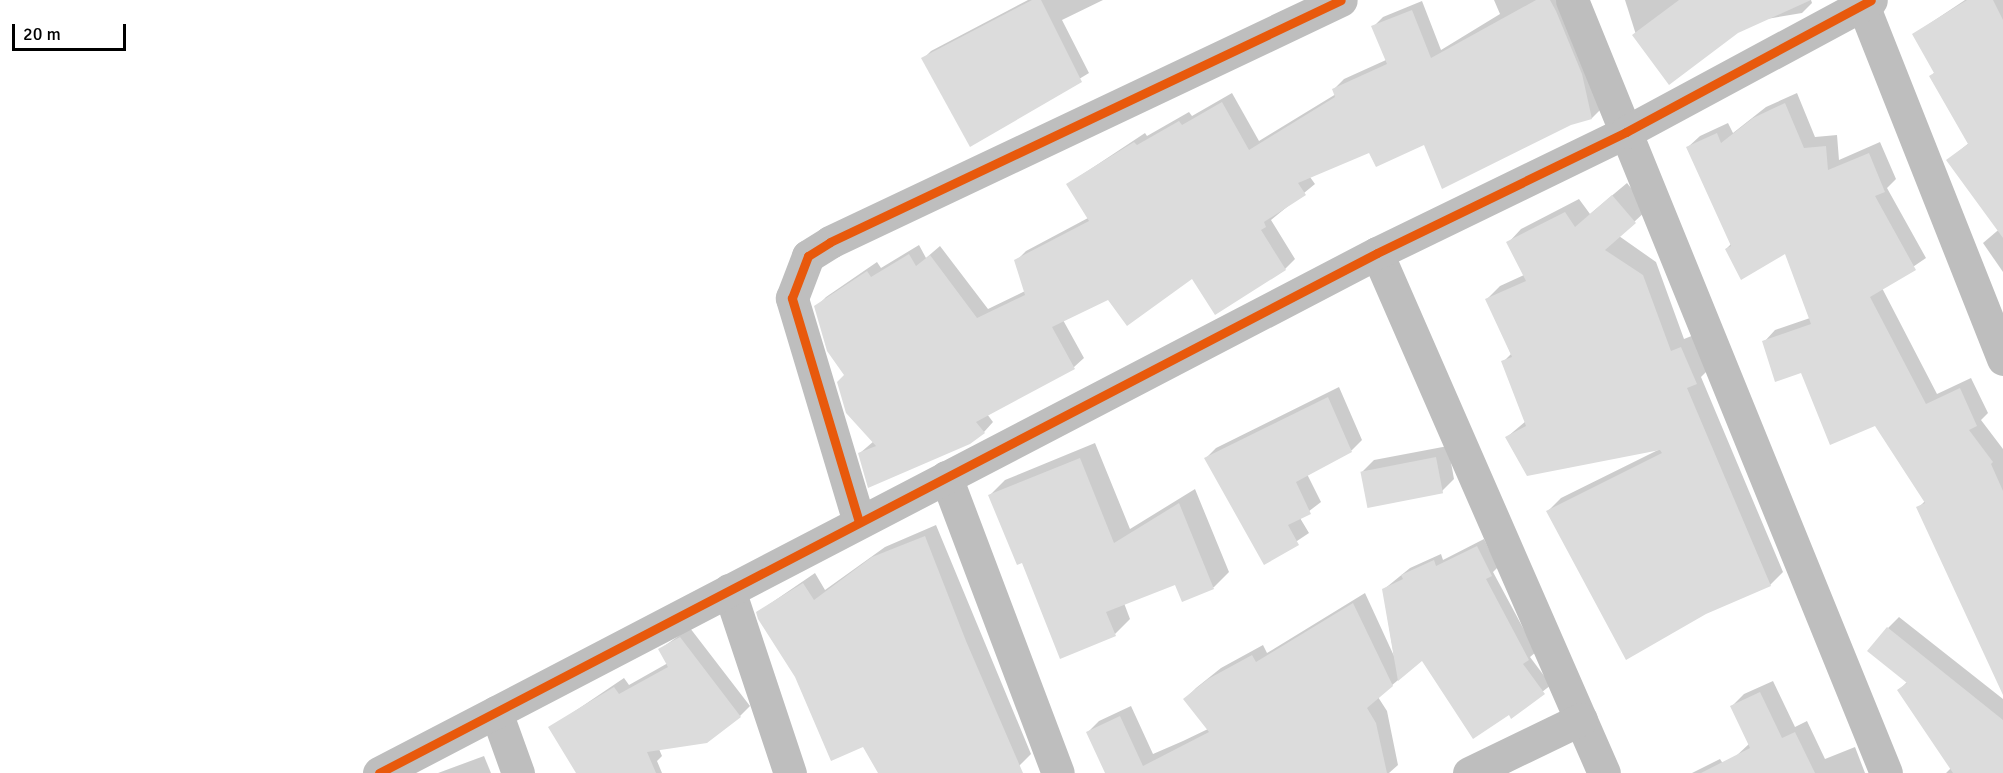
<!DOCTYPE html>
<html>
<head>
<meta charset="utf-8">
<style>
  body { margin:0 }
  #map { position:relative; width:2003px; height:773px; overflow:hidden; background:#fff; font-family:Signika,sans-serif }
  div>[style] { position:absolute }
  [style*='--x'] { left:calc(var(--x)*1px); top:calc(var(--y)*1px); width:calc(var(--w)*1px); rotate:calc(var(--a)*1deg) }
  .shadow>* { inset:0; background:#0003 }
  .building>* { inset:0; background:#dcdcdc; transform-origin:0 0 }
  .minor>* { height:33px; margin:-16.5px; padding:0 16.5px; transform-origin:16.5px; border-radius:16.5px; background:#bebebe }
  .cycleway>* { height:9px; margin:-4.5px; padding:0 4.5px; transform-origin:4.5px; border-radius:4.5px; background:#e8590c }
  span { translate:-50% -50%; white-space:nowrap; text-align:center; line-height:1.15; -webkit-text-stroke:5px #fff; paint-order:stroke }
  .scale { position:absolute; left:12px; top:24px; width:114px; height:27px; box-sizing:border-box; border:3px solid #000; border-top:0; padding-left:8px; font-size:18px; line-height:21px; white-space:nowrap; color:#000; -webkit-text-stroke:4px #fff; paint-order:stroke }
</style>
</head>
<body>
<div id="map">
  <div class="shadow">
    <div style="clip-path:polygon(1028px 0,1103px 0,1062px 20px,1089px 73px,970px 145px,923px 59px,931px 51px)"></div>
    <div style="clip-path:polygon(1494px 0,1565px 0,1602px 108px,1592px 118px,1370px 151px,1310px 177px,1315px 184px,1271px 220px,1295px 259px,1285px 269px,1193px 277px,1109px 298px,1063px 320px,1084px 358px,1074px 367px,987px 414px,993px 422px,984px 432px,860px 453px,874px 441px,816px 307px,826px 297px,877px 262px,881px 268px,919px 245px,926px 258px,940px 246px,988px 309px,1025px 291px,1016px 261px,1026px 251px,1088px 218px,1068px 184px,1145px 133px,1147px 136px,1189px 112px,1192px 116px,1232px 93px,1259px 141px,1336px 94px,1334px 89px,1344px 79px,1386px 60px,1373px 27px,1383px 17px,1422px 1px,1441px 50px,1500px 14px)"></div>
    <div style="clip-path:polygon(1625px 0,1811px 0,1812px 3px,1802px 13px,1638px 41px)"></div>
    <div style="clip-path:polygon(1965px 0,2003px 0,2003px 176px,1948px 160px,1969px 143px,1931px 76px,1935px 72px,1914px 34px)"></div>
    <div style="clip-path:polygon(1797px 93px,1815px 137px,1837px 135px,1839px 160px,1880px 142px,1896px 179px,1887px 188px,1926px 258px,1882px 288px,1937px 394px,1971px 378px,1988px 413px,1981px 420px,2003px 449px,2003px 691px,1918px 508px,1925px 501px,1875px 424px,1764px 342px,1775px 330px,1810px 318px,1786px 252px,1726px 249px,1731px 244px,1688px 147px,1700px 136px,1728px 123px,1733px 133px,1766px 107px)"></div>
    <div style="clip-path:polygon(1627px 183px,1648px 209px,1619px 236px,1656px 262px,1684px 339px,1694px 335px,1709px 369px,1701px 377px,1783px 572px,1770px 585px,1547px 512px,1561px 498px,1658px 450px,1507px 437px,1526px 421px,1503px 362px,1511px 354px,1487px 299px,1500px 286px,1524px 275px,1508px 243px,1521px 229px,1579px 199px,1590px 214px)"></div>
    <div style="clip-path:polygon(2003px 226px,2003px 272px,1983px 243px)"></div>
    <div style="clip-path:polygon(1339px 387px,1362px 440px,1352px 450px,1307px 474px,1321px 502px,1300px 518px,1309px 533px,1264px 563px,1206px 458px,1216px 448px)"></div>
    <div style="clip-path:polygon(1095px 443px,1130px 529px,1195px 489px,1229px 572px,1214px 587px,1183px 600px,1176px 583px,1124px 603px,1130px 619px,1115px 634px,1023px 561px,990px 495px,1005px 480px)"></div>
    <div style="clip-path:polygon(1448px 446px,1454px 479px,1442px 491px,1362px 472px,1374px 460px)"></div>
    <div style="clip-path:polygon(936px 525px,1031px 754px,1019px 766px,1002px 773px,879px 773px,864px 745px,796px 676px,758px 612px,815px 573px,825px 590px,885px 547px)"></div>
    <div style="clip-path:polygon(1484px 539px,1498px 567px,1493px 572px,1536px 652px,1530px 657px,1551px 685px,1511px 716px,1423px 659px,1378px 697px,1387px 711px,1398px 765px,1389px 773px,1107px 773px,1088px 732px,1099px 721px,1131px 706px,1153px 754px,1183px 741px,1208px 729px,1185px 699px,1196px 688px,1221px 668px,1263px 645px,1267px 653px,1365px 593px,1394px 656px,1383px 590px,1410px 568px,1441px 554px,1443px 560px)"></div>
    <div style="clip-path:polygon(1899px 617px,2003px 699px,2003px 773px,1946px 773px,1951px 768px,1899px 690px,1907px 682px,1888px 628px)"></div>
    <div style="clip-path:polygon(690px 628px,750px 706px,740px 716px,659px 749px,662px 756px,657px 761px,662px 773px,615px 773px,550px 728px,624px 678px,629px 685px,668px 663px,660px 649px)"></div>
    <div style="clip-path:polygon(1773px 681px,1795px 727px,1807px 721px,1825px 759px,1855px 747px,1865px 773px,1739px 773px,1735px 757px,1750px 743px,1732px 706px,1744px 694px)"></div>
    <div style="clip-path:polygon(484px 756px,491px 773px,438px 773px)"></div>
    <div style="clip-path:polygon(1720px 759px,1729px 773px,1692px 773px)"></div>
  </div>
  <div class="building">
    <div style="clip-path:polygon(1032px 0,1041px 0,1082px 82px,970px 147px,921px 58px)"></div>
    <div style="clip-path:polygon(1536px 0,1550px 0,1556px 11px,1582px 74px,1592px 119px,1571px 125px,1442px 189px,1424px 145px,1376px 167px,1369px 153px,1298px 183px,1306px 195px,1264px 222px,1266px 227px,1261px 230px,1286px 270px,1215px 315px,1192px 279px,1127px 326px,1108px 300px,1052px 327px,1075px 369px,976px 422px,985px 433px,970px 444px,868px 488px,858px 453px,876px 446px,846px 413px,837px 382px,844px 375px,827px 351px,814px 306px,867px 271px,871px 277px,909px 254px,916px 266px,930px 255px,977px 318px,1025px 295px,1014px 260px,1089px 221px,1066px 184px,1134px 142px,1137px 145px,1179px 121px,1182px 125px,1222px 102px,1249px 150px,1335px 97px,1332px 89px,1387px 64px,1371px 26px,1412px 10px,1431px 58px)"></div>
    <div style="clip-path:polygon(1679px 0,1811px 0,1738px 33px,1669px 85px,1632px 35px)"></div>
    <div style="clip-path:polygon(1967px 0,1993px 0,2003px 20px,2003px 238px,1946px 160px,1968px 144px,1929px 76px,1934px 73px,1912px 34px)"></div>
    <div style="clip-path:polygon(1785px 103px,1804px 148px,1826px 146px,1828px 170px,1869px 153px,1885px 192px,1875px 196px,1916px 270px,1870px 297px,1926px 404px,1960px 388px,1977px 426px,1969px 430px,1993px 462px,1991px 464px,2003px 491px,2003px 695px,1916px 507px,1925px 503px,1875px 426px,1830px 445px,1801px 373px,1775px 382px,1762px 341px,1811px 324px,1785px 254px,1741px 280px,1725px 249px,1731px 246px,1686px 147px,1717px 133px,1721px 143px,1753px 118px)"></div>
    <div style="clip-path:polygon(1612px 195px,1636px 223px,1605px 250px,1643px 275px,1671px 351px,1681px 347px,1697px 384px,1687px 388px,1771px 586px,1706px 614px,1626px 660px,1546px 511px,1662px 453px,1660px 450px,1527px 476px,1505px 437px,1526px 426px,1501px 361px,1512px 357px,1485px 299px,1526px 281px,1506px 242px,1565px 212px,1575px 227px)"></div>
    <div style="clip-path:polygon(1328px 397px,1352px 452px,1296px 482px,1311px 514px,1288px 525px,1299px 545px,1264px 565px,1204px 458px)"></div>
    <div style="left:1436px;top:457px;width:37px;height:77px;rotate:79deg"></div>
    <div style="clip-path:polygon(1080px 458px,1114px 543px,1179px 503px,1214px 589px,1182px 602px,1175px 585px,1106px 612px,1116px 636px,1060px 659px,1022px 563px,1017px 565px,988px 495px)"></div>
    <div style="clip-path:polygon(925px 536px,966px 641px,1023px 773px,878px 773px,863px 747px,831px 761px,795px 677px,758px 619px,756px 612px,803px 583px,814px 600px,872px 557px)"></div>
    <div style="clip-path:polygon(1477px 546px,1492px 576px,1486px 579px,1529px 660px,1523px 664px,1545px 694px,1511px 719px,1509px 715px,1473px 739px,1422px 661px,1398px 681px,1382px 589px,1403px 579px,1401px 575px,1434px 560px,1436px 566px)"></div>
    <div style="clip-path:polygon(1353px 603px,1393px 686px,1367px 708px,1376px 723px,1387px 773px,1105px 773px,1086px 732px,1120px 716px,1143px 766px,1209px 732px,1183px 699px,1208px 679px,1252px 655px,1256px 662px)"></div>
    <div style="clip-path:polygon(1887px 627px,2003px 720px,2003px 773px,1953px 773px,1897px 690px,1907px 683px,1867px 651px)"></div>
    <div style="clip-path:polygon(680px 637px,741px 717px,707px 743px,647px 752px,656px 773px,576px 773px,548px 727px,614px 687px,619px 694px,668px 667px,658px 649px)"></div>
    <div style="clip-path:polygon(1760px 692px,1782px 738px,1795px 732px,1815px 773px,1701px 773px,1750px 748px,1730px 706px)"></div>
  </div>
  <div class="minor">
    <div style="--x:1572;--y:0;--w:834;--a:67.89"></div>
    <div style="--x:1861;--y:0;--w:386;--a:68.4"></div>
    <div style="--x:1377;--y:253;--w:567;--a:66.42"></div>
    <div style="--x:946;--y:477;--w:316;--a:69.3"></div>
    <div style="--x:859;--y:522;--w:234;--a:-106.7"></div>
    <div style="--x:792;--y:298;--w:45;--a:-69.1"></div>
    <div style="--x:808;--y:256;--w:26;--a:-32"></div>
    <div style="--x:830;--y:242;--w:565;--a:-25.34"></div>
    <div style="--x:729;--y:590;--w:193;--a:71.6"></div>
    <div style="--x:496;--y:712;--w:65;--a:70.2"></div>
    <div style="--x:379;--y:773;--w:1125;--a:-27.52"></div>
    <div style="--x:1377;--y:253;--w:277;--a:-25.9"></div>
    <div style="--x:1626;--y:132;--w:278;--a:-28.3"></div>
    <div style="--x:1469;--y:773;--w:124;--a:-25.7"></div>
  </div>
  <div class="cycleway">
    <div style="--x:859;--y:522;--w:234;--a:-106.7"></div>
    <div style="--x:792;--y:298;--w:45;--a:-69.1"></div>
    <div style="--x:808;--y:256;--w:26;--a:-32"></div>
    <div style="--x:830;--y:242;--w:565;--a:-25.34"></div>
    <div style="--x:379;--y:773;--w:1125;--a:-27.52"></div>
    <div style="--x:1377;--y:253;--w:277;--a:-25.9"></div>
    <div style="--x:1626;--y:132;--w:278;--a:-28.3"></div>
  </div>
  <div class="scale">20 m</div>
</div>
</body>
</html>
